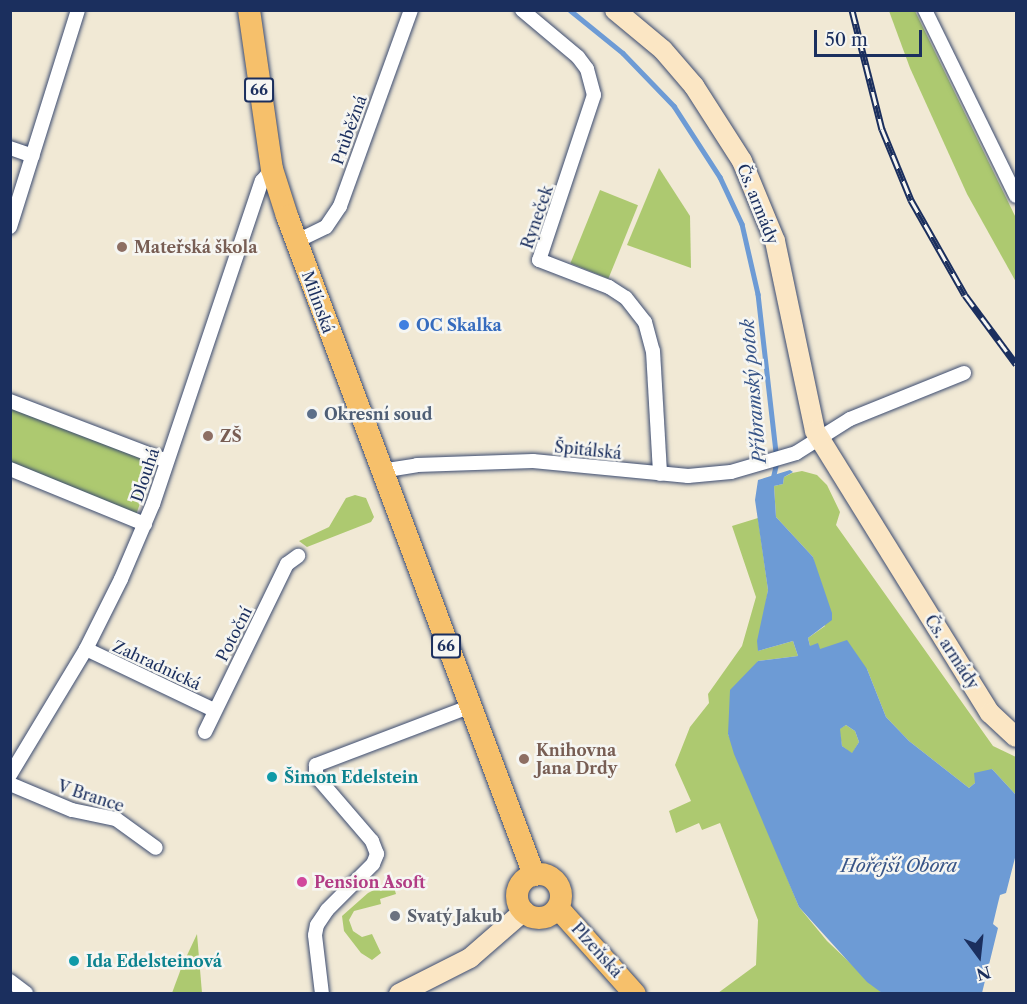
<!DOCTYPE html>
<html>
<head>
<meta charset="utf-8">
<style>
  body { margin:0 }
  #map { position:relative; width:1027px; height:1004px; overflow:hidden; background:#f1e9d5; font-family:"Libre Caslon Text",serif }
  div>[style] { position:absolute }
  [style*='--x'] { left:calc(var(--x)*1px); top:calc(var(--y)*1px); width:calc(var(--w)*1px); rotate:calc(var(--a)*1deg) }
  .green>* { inset:0; background:#adc970; transform-origin:0 0 }
  .water>* { inset:0; background:#6d9bd5 }
  .stream>* { height:4.5px; margin:-2.25px; padding:0 2.25px; transform-origin:2.25px; border-radius:2.25px; background:#6d9bd5 }
  .roads { filter:drop-shadow(0 0 2px #3b4b70) drop-shadow(0 0 2px #3b4b70) }
  .street>* { height:14px; margin:-7px; padding:0 7px; transform-origin:7px; border-radius:7px; background:#fff }
  .secondary>* { height:20px; margin:-10px; padding:0 10px; transform-origin:10px; border-radius:10px; background:#fbe6c4 }
  .primary>* { height:22px; margin:-11px; padding:0 11px; transform-origin:11px; border-radius:11px; background:#f6c06b }
  .primary>.ring { margin:-11px; padding:0; box-sizing:content-box; background:none; border:22px solid #f6c06b; border-radius:50% }
  .rail>* { height:7px; margin-top:-3.5px; transform-origin:0; background:repeating-linear-gradient(90deg,#f6f6f2 0 14px,#1b2f5e 0 28px); box-sizing:border-box; border-block:2px solid #1b2f5e }
  .dots>* { width:16px; height:16px; translate:-50% -50%; box-sizing:border-box; border:3px solid #f6f6f2; border-radius:50% }
  span { translate:-50% -50%; white-space:nowrap; text-align:center; line-height:1.15; -webkit-text-stroke:5px #f6f6f2; paint-order:stroke }
  .shield-label span { padding:2px 4px; background:#f6f6f2; border:2px solid; border-radius:4px; -webkit-text-stroke-width:0 }
  .shield-label { font-size:15px; color:#1b2f5e; font-weight:700 }
  .street-label { font-size:16px; color:#1b2f5e }
  .education-label { font-size:16px; color:#785e54; font-weight:700 }
  .left { translate:0 -50%; text-align:left }
  .shop-label { font-size:16px; color:#366cbe; font-weight:700 }
  .service-label { font-size:16px; color:#4e5e75; font-weight:700 }
  .culture-label { font-size:16px; color:#0d838f; font-weight:700 }
  .hotel-label { font-size:16px; color:#b23c85; font-weight:700 }
  .worship-label { font-size:16px; color:#5b616d; font-weight:700 }
  .water-label { font-size:18px; color:#385588; font-style:italic }
  .frame { position:absolute; inset:0; border:12px solid #1b2f5e; pointer-events:none }
  .north { position:absolute; left:949px; top:926px; width:60px; height:60px; -webkit-text-stroke:4px #f6f6f2; paint-order:stroke; rotate:165deg; font-size:16px; font-weight:700; line-height:24px; text-align:center; color:#1b2f5e }
  .north::after { content:''; display:block; margin:auto; width:21px; height:27px; background:#1b2f5e; clip-path:polygon(50% 0,100% 100%,50% 72%,0 100%) }
  .scale { position:absolute; left:814px; top:30px; width:108px; height:27px; box-sizing:border-box; border:3px solid #1b2f5e; border-top:0; padding-left:8px; font-size:18px; line-height:21px; white-space:nowrap; color:#1b2f5e; -webkit-text-stroke:4px #f6f6f2; paint-order:stroke }
</style>
</head>
<body>
<div id="map">
  <div class="green">
    <div style="clip-path:polygon(889px 11px,915px 11px,1016px 218px,1016px 282px,967px 194px,910px 68px)"></div>
    <div style="clip-path:polygon(659px 168px,690px 216px,691px 268px,627px 245px)"></div>
    <div style="left:600px;top:190px;width:41px;height:79px;rotate:22deg"></div>
    <div style="clip-path:polygon(11px 404px,155px 459px,135px 518px,11px 465px)"></div>
    <div style="clip-path:polygon(802px 471px,817px 475px,827px 485px,840px 512px,836px 525px,993px 746px,1016px 757px,1016px 795px,992px 769px,969px 788px,909px 741px,886px 717px,867px 669px,810px 646px,808px 638px,825px 626px,813px 557px,776px 517px,774px 486px,783px 484px,784px 477px,792px 473px)"></div>
    <div style="clip-path:polygon(355px 495px,366px 498px,374px 517px,371px 522px,307px 547px,299px 541px,329px 527px,346px 498px)"></div>
    <div style="clip-path:polygon(758px 518px,768px 590px,758px 651px,793px 641px,798px 656px,758px 661px,728px 734px,799px 907px,827px 941px,882px 993px,718px 993px,756px 965px,758px 920px,720px 823px,702px 830px,699px 823px,676px 833px,669px 811px,691px 801px,675px 765px,690px 727px,709px 703px,708px 694px,742px 646px,756px 597px,732px 526px)"></div>
    <div style="clip-path:polygon(846px 725px,855px 731px,859px 742px,852px 754px,842px 746px,839px 729px)"></div>
    <div style="clip-path:polygon(392px 881px,396px 894px,380px 899px,381px 904px,354px 911px,349px 920px,353px 931px,362px 937px,372px 934px,381px 953px,372px 960px,361px 953px,344px 931px,342px 916px,368px 893px)"></div>
    <div style="clip-path:polygon(197px 934px,202px 993px,172px 993px,182px 966px)"></div>
  </div>
  <div class="water">
    <div style="clip-path:polygon(evenodd,790px 470px,793px 472px,784px 477px,783px 484px,774px 486px,776px 517px,813px 557px,832px 613px,832px 620px,808px 638px,810px 646px,818px 643px,820px 649px,847px 640px,867px 669px,886px 717px,909px 741px,969px 788px,975px 783px,974px 773px,992px 769px,1016px 795px,1016px 854px,1006px 893px,1000px 895px,998px 903px,993px 924px,998px 928px,982px 993px,882px 993px,867px 982px,799px 907px,734px 754px,728px 734px,730px 690px,758px 661px,798px 656px,793px 641px,758px 651px,757px 641px,768px 590px,755px 500px,758px 480px,790px 470px,846px 725px,855px 731px,859px 742px,852px 753px,842px 746px,840px 729px,846px 725px)"></div>
  </div>
  <div class="stream">
    <div style="--x:570;--y:10;--w:68;--a:39.1"></div>
    <div style="--x:623;--y:53;--w:74;--a:46.1"></div>
    <div style="--x:674;--y:106;--w:85;--a:57.1"></div>
    <div style="--x:720;--y:177;--w:52;--a:64.9"></div>
    <div style="--x:742;--y:224;--w:72;--a:77.1"></div>
    <div style="--x:758;--y:294;--w:169;--a:83.5"></div>
    <div style="--x:777;--y:462;--w:18;--a:103"></div>
  </div>
  <div class="roads">
    <div class="street">
      <div style="--x:522;--y:10;--w:73;--a:40"></div>
      <div style="--x:578;--y:57;--w:15;--a:53"></div>
      <div style="--x:587;--y:69;--w:27;--a:75"></div>
      <div style="--x:594;--y:95;--w:174;--a:108.4"></div>
      <div style="--x:539;--y:260;--w:75;--a:21.1"></div>
      <div style="--x:609;--y:287;--w:20;--a:33"></div>
      <div style="--x:626;--y:298;--w:31;--a:52"></div>
      <div style="--x:645;--y:322;--w:30;--a:75"></div>
      <div style="--x:653;--y:351;--w:123;--a:86.7"></div>
      <div style="--x:925;--y:10;--w:207;--a:63.9"></div>
      <div style="--x:10;--y:148;--w:24;--a:19"></div>
      <div style="--x:10;--y:227;--w:227;--a:-72.6"></div>
      <div style="--x:295;--y:242;--w:34;--a:-26"></div>
      <div style="--x:326;--y:227;--w:25;--a:-56"></div>
      <div style="--x:340;--y:206;--w:208;--a:-70.1"></div>
      <div style="--x:10;--y:401;--w:168;--a:20.9"></div>
      <div style="--x:10;--y:469;--w:146;--a:22.2"></div>
      <div style="--x:381;--y:471;--w:36;--a:-9"></div>
      <div style="--x:417;--y:465;--w:116;--a:-2"></div>
      <div style="--x:533;--y:461;--w:156;--a:5.5"></div>
      <div style="--x:688;--y:476;--w:43;--a:-5.3"></div>
      <div style="--x:731;--y:472;--w:68;--a:-16.3"></div>
      <div style="--x:796;--y:453;--w:64;--a:-32.2"></div>
      <div style="--x:850;--y:419;--w:123;--a:-22"></div>
      <div style="--x:86;--y:649;--w:142;--a:25.5"></div>
      <div style="--x:205;--y:732;--w:187;--a:-64"></div>
      <div style="--x:287;--y:564;--w:14;--a:-36"></div>
      <div style="--x:10;--y:775;--w:147;--a:-58.9"></div>
      <div style="--x:86;--y:649;--w:78;--a:-63.4"></div>
      <div style="--x:121;--y:579;--w:82;--a:-66.9"></div>
      <div style="--x:153;--y:504;--w:341;--a:-71.4"></div>
      <div style="--x:262;--y:181;--w:16;--a:-50"></div>
      <div style="--x:10;--y:784;--w:67;--a:22.8"></div>
      <div style="--x:72;--y:810;--w:45;--a:11.6"></div>
      <div style="--x:116;--y:819;--w:49;--a:35.9"></div>
      <div style="--x:10;--y:981;--w:20;--a:37"></div>
      <div style="--x:322;--y:994;--w:59;--a:-96.8"></div>
      <div style="--x:315;--y:935;--w:10;--a:-79"></div>
      <div style="--x:317;--y:925;--w:18;--a:-56"></div>
      <div style="--x:327;--y:910;--w:65;--a:-45"></div>
      <div style="--x:373;--y:864;--w:11;--a:-68"></div>
      <div style="--x:377;--y:854;--w:14;--a:-111"></div>
      <div style="--x:372;--y:841;--w:86;--a:-130.7"></div>
      <div style="--x:316;--y:776;--w:11;--a:-90"></div>
      <div style="--x:316;--y:765;--w:164;--a:-20.8"></div>
    </div>
    <div class="secondary">
      <div style="--x:615;--y:10;--w:62;--a:39.8"></div>
      <div style="--x:663;--y:50;--w:48;--a:49.3"></div>
      <div style="--x:694;--y:86;--w:89;--a:57.4"></div>
      <div style="--x:742;--y:161;--w:87;--a:67.6"></div>
      <div style="--x:775;--y:241;--w:194;--a:78.1"></div>
      <div style="--x:815;--y:431;--w:332;--a:58.2"></div>
      <div style="--x:990;--y:713;--w:35;--a:43"></div>
      <div style="--x:399;--y:994;--w:80;--a:-26.9"></div>
      <div style="--x:470;--y:958;--w:72;--a:-41"></div>
    </div>
    <div class="primary">
      <div style="--x:249;--y:10;--w:161;--a:81.8"></div>
      <div style="--x:272;--y:169;--w:49;--a:72.3"></div>
      <div style="--x:287;--y:216;--w:704;--a:69.45"></div>
      <div class="ring" style="left:517px;top:874px;width:22px;height:22px"></div>
      <div style="--x:558;--y:908;--w:115;--a:48.2"></div>
    </div>
  </div>
  <div class="rail">
    <div style="--x:852;--y:10;--w:123;--a:75.9"></div>
    <div style="--x:882;--y:129;--w:77;--a:67.8"></div>
    <div style="--x:911;--y:200;--w:109;--a:60.4"></div>
    <div style="--x:965;--y:295;--w:86;--a:53.5"></div>
  </div>
  <div class="dots">
    <div style="left:122px;top:247px;background:#8d6e63"></div>
    <div style="left:404px;top:325px;background:#3f7fe0"></div>
    <div style="left:312px;top:414px;background:#5c6f8a"></div>
    <div style="left:208px;top:436px;background:#8d6e63"></div>
    <div style="left:524px;top:759px;background:#8d6e63"></div>
    <div style="left:272px;top:777px;background:#0f9aa8"></div>
    <div style="left:302px;top:882px;background:#d1479c"></div>
    <div style="left:395px;top:916px;background:#6b7280"></div>
    <div style="left:74px;top:961px;background:#0f9aa8"></div>
  </div>
  <div class="shield-label">
    <span style="left:259px;top:90px">66</span>
    <span style="left:446px;top:646px">66</span>
  </div>
  <div class="street-label">
    <span style="left:349px;top:130px;rotate:-70deg">Průběžná</span>
    <span style="left:758px;top:204px;rotate:68deg">Čs. armády</span>
    <span style="left:537px;top:217px;rotate:-71deg">Ryneček</span>
    <span style="left:318px;top:302px;rotate:70deg">Milínská</span>
    <span style="left:588px;top:450px;rotate:6deg">Špitálská</span>
    <span style="left:145px;top:475px;rotate:-71deg">Dlouhá</span>
    <span style="left:234px;top:634px;rotate:-63deg">Potoční</span>
    <span style="left:952px;top:652px;rotate:57deg">Čs. armády</span>
    <span style="left:157px;top:665px;rotate:25deg">Zahradnická</span>
    <span style="left:91px;top:796px;rotate:18deg">V Brance</span>
    <span style="left:597px;top:950px;rotate:48deg">Plzeňská</span>
  </div>
  <div class="education-label">
    <span class="left" style="left:134px;top:247px">Mateřská škola</span>
    <span class="left" style="left:220px;top:436px">ZŠ</span>
    <span class="left" style="left:536px;top:759px">Knihovna<br>Jana Drdy</span>
  </div>
  <div class="shop-label">
    <span class="left" style="left:416px;top:325px">OC Skalka</span>
  </div>
  <div class="service-label">
    <span class="left" style="left:324px;top:414px">Okresní soud</span>
  </div>
  <div class="culture-label">
    <span class="left" style="left:284px;top:777px">Šimon Edelstein</span>
    <span class="left" style="left:86px;top:961px">Ida Edelsteinová</span>
  </div>
  <div class="hotel-label">
    <span class="left" style="left:314px;top:882px">Pension Asoft</span>
  </div>
  <div class="worship-label">
    <span class="left" style="left:407px;top:916px">Svatý Jakub</span>
  </div>
  <div class="water-label">
    <span style="left:754px;top:391px;rotate:-95deg">Příbramský potok</span>
    <span style="left:899px;top:866px">Hořejší Obora</span>
  </div>
  <div class="frame"></div>
  <div class="north">N</div>
  <div class="scale">50 m</div>
</div>
</body>
</html>
